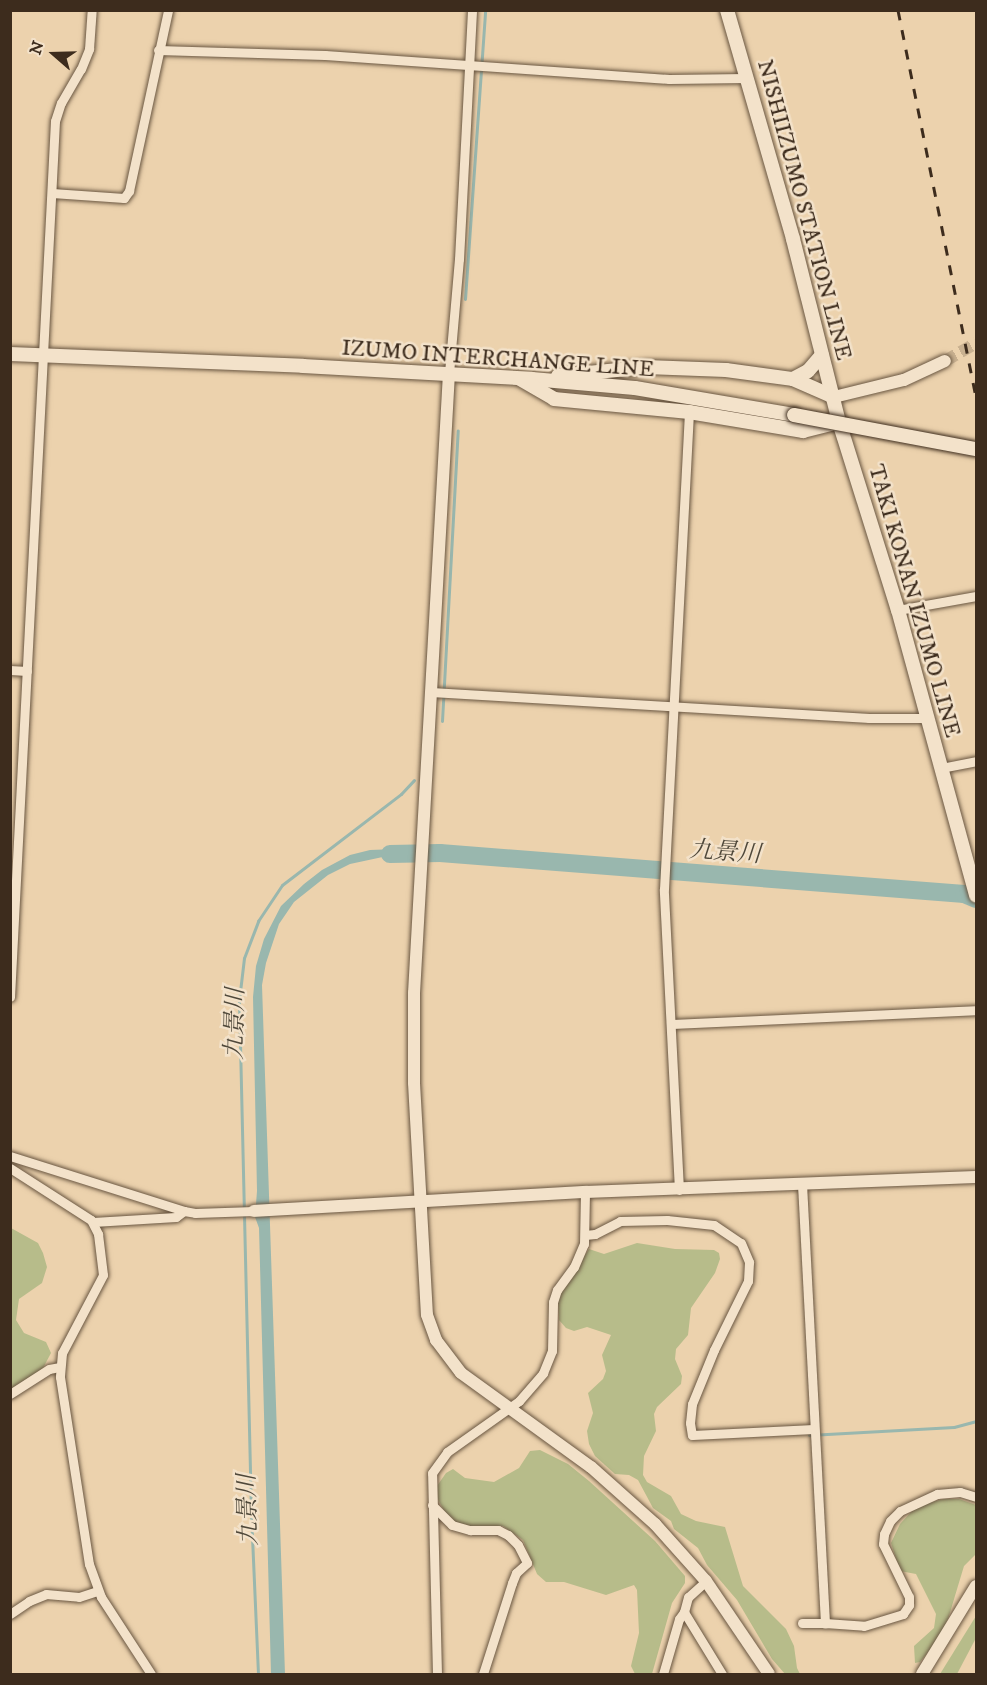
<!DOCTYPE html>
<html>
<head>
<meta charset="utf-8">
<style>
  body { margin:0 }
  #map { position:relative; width:987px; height:1685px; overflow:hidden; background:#ecd2ad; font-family:"IM FELL DW Pica","Noto Serif JP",serif }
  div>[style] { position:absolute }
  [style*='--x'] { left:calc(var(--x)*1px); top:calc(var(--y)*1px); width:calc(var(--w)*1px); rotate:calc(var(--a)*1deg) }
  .green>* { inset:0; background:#b7bc8a }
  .water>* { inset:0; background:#99b7ae }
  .stream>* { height:3px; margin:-1.5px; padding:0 1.5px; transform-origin:1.5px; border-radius:1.5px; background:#99b7ae }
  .river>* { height:18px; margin:-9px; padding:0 9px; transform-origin:9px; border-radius:9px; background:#99b7ae }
  .tertiary-tunnel>* { height:12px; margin-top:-6px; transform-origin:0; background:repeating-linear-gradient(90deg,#c9b190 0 12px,transparent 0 18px) }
  .roads { filter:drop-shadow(0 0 2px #695641) drop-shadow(0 0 2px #695641) }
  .minor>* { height:9px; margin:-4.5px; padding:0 4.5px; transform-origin:4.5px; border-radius:4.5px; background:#f3e2ca }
  .tertiary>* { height:12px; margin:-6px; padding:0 6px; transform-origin:6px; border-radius:6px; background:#f3e2ca }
  .secondary>* { height:14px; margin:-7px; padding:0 7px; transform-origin:7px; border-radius:7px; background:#f3e2ca }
  .rail>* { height:3px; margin-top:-1.5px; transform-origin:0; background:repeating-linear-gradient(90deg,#3d2c1d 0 10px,transparent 0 20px) }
  .bridges { filter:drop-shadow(0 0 2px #3d2c1d) drop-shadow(0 0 2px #3d2c1d) }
  .secondary-bridge>* { height:14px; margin:-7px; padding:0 7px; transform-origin:7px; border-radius:7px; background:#f3e2ca }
  span { translate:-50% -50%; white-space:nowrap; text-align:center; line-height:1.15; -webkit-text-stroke:5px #f3e2ca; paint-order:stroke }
  .street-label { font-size:22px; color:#3d2c1d }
  .water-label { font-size:24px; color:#4f483a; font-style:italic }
  .frame { position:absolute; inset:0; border:12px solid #3d2c1d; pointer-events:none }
  .north { position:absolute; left:24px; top:24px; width:60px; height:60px; -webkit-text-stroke:4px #f3e2ca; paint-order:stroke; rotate:290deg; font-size:16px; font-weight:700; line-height:24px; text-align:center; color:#3d2c1d }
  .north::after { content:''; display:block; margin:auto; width:21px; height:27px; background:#3d2c1d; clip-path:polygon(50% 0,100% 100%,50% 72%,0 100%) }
</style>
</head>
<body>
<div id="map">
  <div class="green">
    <div style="clip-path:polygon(11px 1228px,38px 1243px,43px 1253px,47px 1267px,42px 1283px,19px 1299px,16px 1320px,24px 1333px,46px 1342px,51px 1353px,42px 1370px,11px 1390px)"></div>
    <div style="clip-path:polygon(637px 1243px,675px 1249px,714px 1250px,719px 1253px,720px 1259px,715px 1273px,691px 1308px,688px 1335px,676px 1349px,675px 1359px,682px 1376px,681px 1384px,657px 1407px,654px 1414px,656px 1431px,644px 1456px,643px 1475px,647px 1482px,671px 1496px,681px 1514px,696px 1521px,725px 1527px,743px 1586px,786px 1629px,794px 1646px,797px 1668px,800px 1674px,785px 1674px,772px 1659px,737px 1600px,707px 1565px,698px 1548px,674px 1529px,671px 1521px,653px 1508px,638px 1480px,629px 1475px,615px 1474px,595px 1456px,589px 1444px,587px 1431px,593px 1413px,588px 1393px,603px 1379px,606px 1371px,602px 1355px,611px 1335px,587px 1327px,574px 1331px,566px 1328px,559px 1320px,558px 1297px,589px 1249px,604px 1254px)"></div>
    <div style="clip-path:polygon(540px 1450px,568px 1464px,589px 1481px,655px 1541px,685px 1576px,685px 1583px,672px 1603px,652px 1674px,635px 1674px,631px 1666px,639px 1633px,637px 1590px,634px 1585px,606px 1595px,564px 1582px,546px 1582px,537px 1574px,523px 1540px,503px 1526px,464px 1526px,453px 1523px,447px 1517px,436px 1495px,437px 1486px,446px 1473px,453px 1469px,465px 1478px,494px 1482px,519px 1468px,530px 1451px)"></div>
    <div style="clip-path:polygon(944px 1499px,959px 1499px,976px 1505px,976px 1554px,964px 1566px,948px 1619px,937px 1641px,920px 1662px,915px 1663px,914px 1646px,934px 1628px,936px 1614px,916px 1574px,900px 1571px,891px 1543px,900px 1524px,912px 1511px,923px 1504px)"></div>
    <div style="clip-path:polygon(976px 1616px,976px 1638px,957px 1674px,940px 1674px)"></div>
  </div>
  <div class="water">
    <div style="clip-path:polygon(396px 849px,414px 850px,414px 857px,392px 855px,350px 864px,328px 875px,294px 902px,279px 924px,266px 963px,262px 985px,285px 1674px,271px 1674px,259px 1228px,255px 1217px,257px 1191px,253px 997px,256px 966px,264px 939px,281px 906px,304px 884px,322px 870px,350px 855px,370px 850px)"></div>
  </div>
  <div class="stream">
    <div style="--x:465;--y:299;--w:290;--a:-86"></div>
    <div style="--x:442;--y:721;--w:291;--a:-86.9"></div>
    <div style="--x:809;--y:1435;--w:145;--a:-3.2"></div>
    <div style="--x:954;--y:1427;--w:23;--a:-15"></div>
    <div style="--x:258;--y:1674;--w:160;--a:-92.5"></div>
    <div style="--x:251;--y:1514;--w:514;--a:-91.34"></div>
    <div style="--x:239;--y:1000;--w:42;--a:-83.2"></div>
    <div style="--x:244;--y:958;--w:40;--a:-69"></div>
    <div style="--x:258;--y:921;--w:43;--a:-56.3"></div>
    <div style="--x:282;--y:885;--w:150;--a:-37.4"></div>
    <div style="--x:401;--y:794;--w:19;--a:-47"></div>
  </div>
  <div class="river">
    <div style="--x:390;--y:854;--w:50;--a:-1.1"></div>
    <div style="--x:440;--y:853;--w:526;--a:4.47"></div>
    <div style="--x:964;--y:894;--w:13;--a:23"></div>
  </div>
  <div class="tertiary-tunnel">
    <div style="--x:945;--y:361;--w:36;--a:-30"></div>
  </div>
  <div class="roads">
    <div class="minor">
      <div style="--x:158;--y:50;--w:167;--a:1.7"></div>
      <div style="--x:325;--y:55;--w:345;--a:4"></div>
      <div style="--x:669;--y:79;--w:77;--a:-0.7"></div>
      <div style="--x:52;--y:193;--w:72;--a:4"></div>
      <div style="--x:124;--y:198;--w:9;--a:-54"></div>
      <div style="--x:129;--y:191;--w:185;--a:-77.8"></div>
      <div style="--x:449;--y:373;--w:114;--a:-85"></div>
      <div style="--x:459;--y:259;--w:249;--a:-87"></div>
      <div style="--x:898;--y:610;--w:79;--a:-10.2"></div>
      <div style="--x:10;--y:670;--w:17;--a:3"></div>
      <div style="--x:431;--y:692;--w:439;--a:3.4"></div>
      <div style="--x:869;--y:718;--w:57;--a:0"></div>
      <div style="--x:941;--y:768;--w:36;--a:-11"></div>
      <div style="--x:10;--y:997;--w:877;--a:-87.06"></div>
      <div style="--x:55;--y:121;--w:19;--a:-72"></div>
      <div style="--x:61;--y:103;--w:39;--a:-60"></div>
      <div style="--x:81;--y:69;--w:22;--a:-68"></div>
      <div style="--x:89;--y:49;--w:39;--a:-86"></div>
      <div style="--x:671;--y:1024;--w:305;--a:-2.6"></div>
      <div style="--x:10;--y:1156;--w:182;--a:17.5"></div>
      <div style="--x:184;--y:1211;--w:11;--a:10"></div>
      <div style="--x:195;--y:1213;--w:59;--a:-1.9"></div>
      <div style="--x:10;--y:1168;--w:96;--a:32.7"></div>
      <div style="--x:91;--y:1220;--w:16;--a:63"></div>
      <div style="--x:98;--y:1234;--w:41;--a:83"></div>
      <div style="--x:103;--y:1275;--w:88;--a:117.7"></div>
      <div style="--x:62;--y:1353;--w:24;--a:95"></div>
      <div style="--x:60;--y:1377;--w:189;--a:81.2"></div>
      <div style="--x:89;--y:1564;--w:35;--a:70"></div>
      <div style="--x:101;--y:1597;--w:92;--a:57"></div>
      <div style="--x:802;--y:1184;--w:440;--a:87"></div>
      <div style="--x:825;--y:1623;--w:39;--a:4"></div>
      <div style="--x:864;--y:1626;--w:41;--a:-17.1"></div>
      <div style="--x:903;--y:1614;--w:11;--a:-56"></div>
      <div style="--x:909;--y:1605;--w:8;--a:-90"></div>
      <div style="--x:909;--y:1597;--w:59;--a:-116.1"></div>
      <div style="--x:883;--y:1544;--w:10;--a:-84"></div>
      <div style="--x:884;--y:1534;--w:14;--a:-65"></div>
      <div style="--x:890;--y:1521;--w:14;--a:-45"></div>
      <div style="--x:900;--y:1511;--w:41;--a:-24.7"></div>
      <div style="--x:937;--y:1494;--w:23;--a:-5"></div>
      <div style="--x:960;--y:1492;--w:17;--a:17"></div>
      <div style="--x:679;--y:1190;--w:301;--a:-92.9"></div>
      <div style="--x:664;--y:889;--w:478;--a:-87"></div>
      <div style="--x:93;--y:1222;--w:83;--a:-3.4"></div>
      <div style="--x:176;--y:1217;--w:10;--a:-37"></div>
      <div style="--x:585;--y:1235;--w:10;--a:-6"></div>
      <div style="--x:595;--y:1234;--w:28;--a:-27"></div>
      <div style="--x:620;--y:1221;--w:47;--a:-1.2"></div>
      <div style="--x:667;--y:1220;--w:47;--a:6.1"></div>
      <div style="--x:714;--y:1225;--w:32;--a:34"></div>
      <div style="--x:741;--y:1243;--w:21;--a:67"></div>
      <div style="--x:749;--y:1262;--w:19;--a:93"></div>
      <div style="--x:748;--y:1281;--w:77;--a:116.2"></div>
      <div style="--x:714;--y:1350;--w:58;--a:112.2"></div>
      <div style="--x:692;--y:1404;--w:19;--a:96"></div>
      <div style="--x:690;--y:1423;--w:12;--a:81"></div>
      <div style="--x:692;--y:1435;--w:122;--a:-2.8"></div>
      <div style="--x:10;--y:1394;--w:46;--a:-32.7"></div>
      <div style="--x:49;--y:1369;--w:10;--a:-11"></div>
      <div style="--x:432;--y:1505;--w:28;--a:45"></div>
      <div style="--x:452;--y:1525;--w:19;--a:16"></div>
      <div style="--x:470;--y:1530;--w:28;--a:0"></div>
      <div style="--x:498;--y:1530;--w:11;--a:27"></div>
      <div style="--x:508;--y:1535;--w:14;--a:45"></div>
      <div style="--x:518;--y:1545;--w:20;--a:63"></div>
      <div style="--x:527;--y:1563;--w:15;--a:138"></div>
      <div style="--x:516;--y:1573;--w:11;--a:112"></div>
      <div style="--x:512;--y:1583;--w:96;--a:107.7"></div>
      <div style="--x:706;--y:1581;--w:24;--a:138"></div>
      <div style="--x:688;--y:1597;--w:16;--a:105"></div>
      <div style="--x:684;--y:1612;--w:73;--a:58.5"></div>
      <div style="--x:10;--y:1614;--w:23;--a:-34"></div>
      <div style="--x:29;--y:1601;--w:18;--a:-22"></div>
      <div style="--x:46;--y:1594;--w:33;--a:5"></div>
      <div style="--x:79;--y:1597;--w:20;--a:-18"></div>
      <div style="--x:802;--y:1623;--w:23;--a:0"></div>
      <div style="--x:437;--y:1674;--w:201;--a:-91.4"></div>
      <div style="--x:432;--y:1473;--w:26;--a:-54"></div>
      <div style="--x:447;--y:1452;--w:88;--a:-35.3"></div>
      <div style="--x:519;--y:1401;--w:37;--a:-49"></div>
      <div style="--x:543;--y:1373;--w:24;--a:-68"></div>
      <div style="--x:552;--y:1351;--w:49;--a:-88.8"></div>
      <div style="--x:553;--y:1302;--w:13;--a:-72"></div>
      <div style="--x:557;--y:1290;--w:29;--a:-54"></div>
      <div style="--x:574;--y:1267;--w:25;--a:-67"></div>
      <div style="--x:584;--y:1244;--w:52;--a:-88.9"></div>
      <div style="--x:663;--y:1674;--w:57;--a:-73.8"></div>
      <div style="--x:679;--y:1619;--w:9;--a:-54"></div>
    </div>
    <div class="tertiary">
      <div style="--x:449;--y:373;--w:621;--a:93.23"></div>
      <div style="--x:414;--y:993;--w:90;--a:90"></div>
      <div style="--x:414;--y:1083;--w:232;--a:86.8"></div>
      <div style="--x:427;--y:1315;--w:27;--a:70"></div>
      <div style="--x:436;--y:1340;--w:41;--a:52.9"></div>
      <div style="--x:461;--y:1373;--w:160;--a:35.9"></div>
      <div style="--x:591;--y:1467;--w:86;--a:41.7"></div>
      <div style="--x:655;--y:1524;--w:76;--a:48.2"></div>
      <div style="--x:706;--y:1581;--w:112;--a:55.9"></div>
      <div style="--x:834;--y:397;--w:72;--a:-13.7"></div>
      <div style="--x:904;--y:380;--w:45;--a:-24.9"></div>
      <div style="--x:254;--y:1211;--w:332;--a:-3.3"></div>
      <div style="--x:585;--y:1192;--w:391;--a:-2.2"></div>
      <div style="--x:922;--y:1674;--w:103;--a:-58.5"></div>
    </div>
    <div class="secondary">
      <div style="--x:727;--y:10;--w:238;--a:73.9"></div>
      <div style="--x:793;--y:239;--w:189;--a:75.9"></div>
      <div style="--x:839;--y:422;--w:197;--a:72.6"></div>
      <div style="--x:898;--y:610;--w:296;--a:74.7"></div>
      <div style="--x:10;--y:354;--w:293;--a:2.3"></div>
      <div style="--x:303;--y:366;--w:229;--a:3.2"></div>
      <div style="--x:532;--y:379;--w:103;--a:5"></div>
      <div style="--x:635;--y:388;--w:161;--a:9.6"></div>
      <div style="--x:558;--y:376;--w:88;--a:-5.8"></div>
      <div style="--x:646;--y:367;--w:80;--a:2.1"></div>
      <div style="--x:726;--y:370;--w:68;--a:7.7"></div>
      <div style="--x:793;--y:379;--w:45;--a:23.7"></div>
      <div style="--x:520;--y:379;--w:39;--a:30"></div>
      <div style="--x:554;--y:399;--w:136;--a:5.5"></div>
      <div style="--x:689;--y:412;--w:116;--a:9.5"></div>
      <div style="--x:803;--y:431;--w:37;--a:-14"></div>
      <div style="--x:793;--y:379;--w:17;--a:-28"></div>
      <div style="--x:808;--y:371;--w:21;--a:-49"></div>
    </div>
  </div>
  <div class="rail">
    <div style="--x:898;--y:10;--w:396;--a:78.6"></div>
  </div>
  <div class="bridges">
    <div class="secondary-bridge">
      <div style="--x:794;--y:415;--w:185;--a:10.6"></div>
    </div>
  </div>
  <div class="street-label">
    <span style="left:804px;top:210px;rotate:75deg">NISHIIZUMO STATION LINE</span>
    <span style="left:498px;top:359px;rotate:4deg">IZUMO INTERCHANGE LINE</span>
    <span style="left:914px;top:601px;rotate:74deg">TAKI KONAN IZUMO LINE</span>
  </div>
  <div class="water-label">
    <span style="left:725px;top:853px;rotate:4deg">九景川</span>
    <span style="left:236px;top:1024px;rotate:-89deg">九景川</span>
    <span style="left:249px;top:1510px;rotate:-92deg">九景川</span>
  </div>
  <div class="frame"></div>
  <div class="north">N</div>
</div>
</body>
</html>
